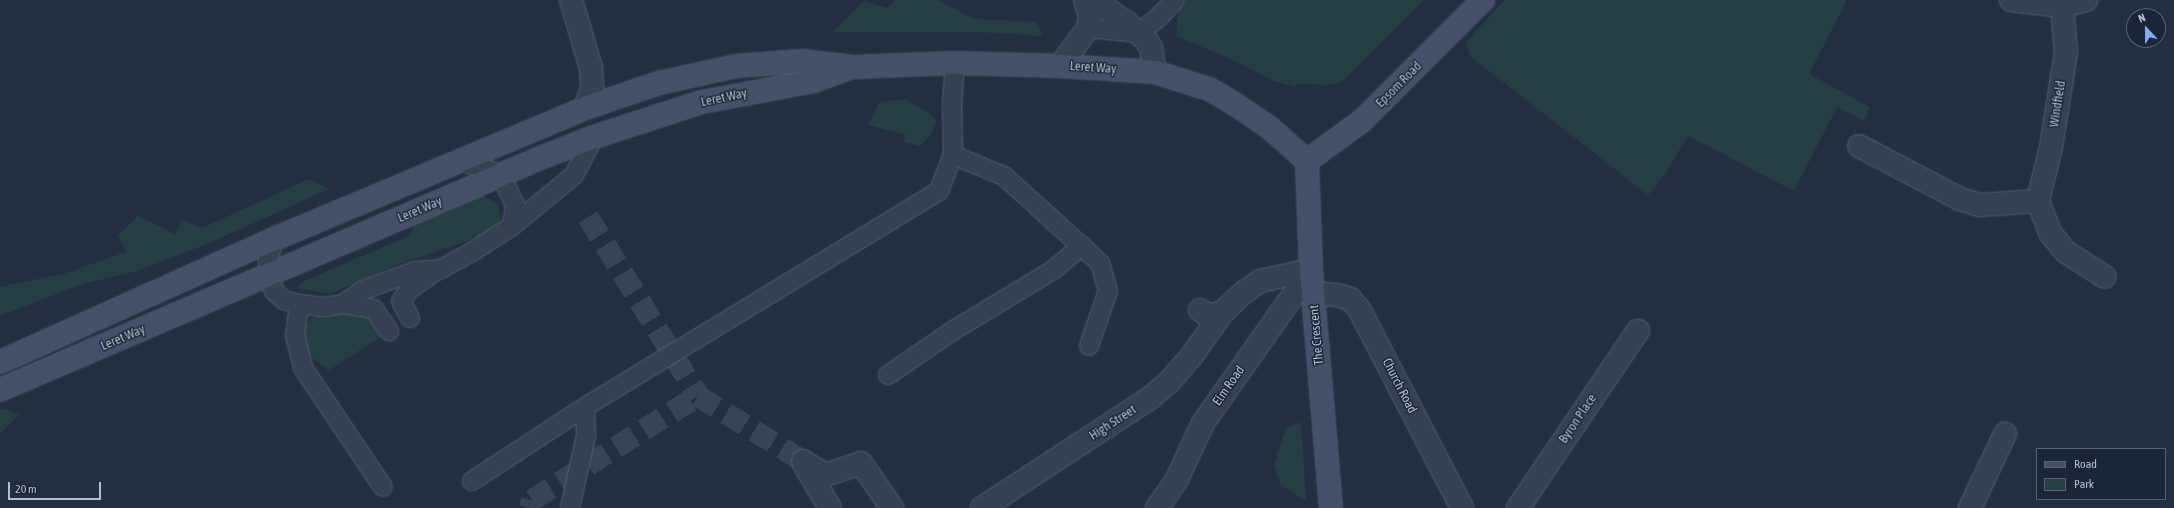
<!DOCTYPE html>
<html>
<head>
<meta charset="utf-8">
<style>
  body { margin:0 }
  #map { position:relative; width:2174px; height:508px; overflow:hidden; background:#232e43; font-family:"Asap Condensed",sans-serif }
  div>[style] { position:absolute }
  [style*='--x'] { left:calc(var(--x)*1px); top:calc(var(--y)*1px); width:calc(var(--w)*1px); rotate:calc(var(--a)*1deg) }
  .green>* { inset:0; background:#253e44 }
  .street-tunnel>* { height:22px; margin-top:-11px; transform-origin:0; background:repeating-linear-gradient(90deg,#394358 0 22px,transparent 0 33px) }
  .roads { filter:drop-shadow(0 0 1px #555e70) drop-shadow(0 0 1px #555e70) }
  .lane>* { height:18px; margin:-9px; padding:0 9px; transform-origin:9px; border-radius:9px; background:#374052 }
  .street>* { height:22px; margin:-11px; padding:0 11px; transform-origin:11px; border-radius:11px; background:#374052 }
  .secondary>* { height:22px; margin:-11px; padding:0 11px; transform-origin:11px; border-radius:11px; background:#454f66 }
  span { translate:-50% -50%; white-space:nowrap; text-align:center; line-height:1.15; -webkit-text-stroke:3px #1c2538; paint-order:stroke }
  .street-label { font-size:13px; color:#b4bccd }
  .legend { position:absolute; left:2036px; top:448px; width:130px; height:52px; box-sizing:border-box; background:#1c2538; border:1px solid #596174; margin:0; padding:5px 7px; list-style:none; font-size:12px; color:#b4bccd }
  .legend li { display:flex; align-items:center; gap:8px; height:20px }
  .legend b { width:20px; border:1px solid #596174 }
  .north { position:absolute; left:2126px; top:8px; width:40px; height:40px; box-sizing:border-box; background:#1c2538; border:1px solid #596174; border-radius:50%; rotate:338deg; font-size:11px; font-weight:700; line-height:16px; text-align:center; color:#b4bccd }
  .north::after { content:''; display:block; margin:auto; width:14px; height:18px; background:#87abff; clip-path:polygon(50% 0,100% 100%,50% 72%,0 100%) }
  .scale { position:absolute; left:8px; top:482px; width:93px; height:18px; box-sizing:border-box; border:2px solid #b4bccd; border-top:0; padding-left:5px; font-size:12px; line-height:14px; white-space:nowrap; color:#b4bccd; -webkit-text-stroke:3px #1c2538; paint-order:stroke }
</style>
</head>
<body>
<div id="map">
  <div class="green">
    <div style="clip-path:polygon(895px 0,938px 0,975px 19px,1036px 22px,1043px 36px,979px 32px,833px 32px,864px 1px,887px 8px)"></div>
    <div style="clip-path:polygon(1186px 0,1424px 0,1342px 82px,1329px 85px,1297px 84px,1296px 87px,1274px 81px,1240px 63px,1176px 36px,1179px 9px)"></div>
    <div style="clip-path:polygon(1505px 0,1847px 0,1809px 74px,1870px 107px,1864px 121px,1837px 107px,1794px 191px,1688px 136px,1666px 172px,1648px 195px,1471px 57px,1466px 42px)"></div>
    <div style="clip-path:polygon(905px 99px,930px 114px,936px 120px,932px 134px,920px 146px,904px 142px,906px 135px,868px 125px,880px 102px)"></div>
    <div style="clip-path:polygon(309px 179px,329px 189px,212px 242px,137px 271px,82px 284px,0 316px,0 287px,63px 274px,126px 252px,118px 235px,138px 216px,175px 234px,182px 220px,202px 228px)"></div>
    <div style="clip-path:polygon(480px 193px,498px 205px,501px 219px,495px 232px,399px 264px,329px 294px,297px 288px,304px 281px,409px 236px,417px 219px)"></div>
    <div style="clip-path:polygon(342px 309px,364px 312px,382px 336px,329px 370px,305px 353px,303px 331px,313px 316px)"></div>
    <div style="clip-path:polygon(4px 409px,19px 415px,0 434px,0 410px)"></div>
    <div style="clip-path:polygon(1301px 422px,1306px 501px,1281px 485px,1274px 466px,1286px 428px)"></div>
  </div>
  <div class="street-tunnel">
    <div style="--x:588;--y:217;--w:210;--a:58.4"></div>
    <div style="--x:530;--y:508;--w:8;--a:-76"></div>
    <div style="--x:532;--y:500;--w:196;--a:-32.1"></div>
    <div style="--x:698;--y:396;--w:123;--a:31.8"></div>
  </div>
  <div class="roads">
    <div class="lane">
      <div style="--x:1088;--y:28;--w:51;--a:5.6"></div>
      <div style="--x:1139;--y:33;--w:26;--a:-39"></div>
      <div style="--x:1159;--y:17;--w:23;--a:-47"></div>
      <div style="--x:953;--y:155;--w:55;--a:22.4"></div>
      <div style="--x:1004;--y:176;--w:130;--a:42.2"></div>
      <div style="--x:1100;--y:263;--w:29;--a:74"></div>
      <div style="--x:1108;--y:291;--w:58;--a:109.1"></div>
      <div style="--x:512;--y:226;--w:80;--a:-39.4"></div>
      <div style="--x:574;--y:175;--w:43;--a:-62.2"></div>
      <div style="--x:274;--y:239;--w:23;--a:105"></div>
      <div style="--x:268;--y:261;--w:14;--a:86"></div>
      <div style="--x:269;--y:275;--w:17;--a:73"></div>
      <div style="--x:274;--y:291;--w:13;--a:42"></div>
      <div style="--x:284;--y:300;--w:16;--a:15"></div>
      <div style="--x:299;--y:304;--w:25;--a:7"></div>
      <div style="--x:324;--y:307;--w:19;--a:-9"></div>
      <div style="--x:343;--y:304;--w:24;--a:-35"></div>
      <div style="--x:363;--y:290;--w:55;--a:-20.1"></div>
      <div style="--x:415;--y:271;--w:26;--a:-4"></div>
      <div style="--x:441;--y:269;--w:35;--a:-29"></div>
      <div style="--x:472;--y:252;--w:48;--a:-33"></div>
      <div style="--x:512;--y:226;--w:21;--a:-82"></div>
      <div style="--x:515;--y:205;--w:33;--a:-115"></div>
      <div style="--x:501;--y:175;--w:22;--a:-158"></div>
      <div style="--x:481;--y:167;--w:24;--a:-165"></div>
      <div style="--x:299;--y:304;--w:31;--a:97"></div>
      <div style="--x:295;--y:335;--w:34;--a:76"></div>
      <div style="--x:303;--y:368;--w:143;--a:56.1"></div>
      <div style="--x:343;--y:304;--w:31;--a:9"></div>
      <div style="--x:374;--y:309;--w:27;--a:56"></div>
      <div style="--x:410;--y:318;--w:19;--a:-118"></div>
      <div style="--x:401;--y:301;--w:14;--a:-54"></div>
      <div style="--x:409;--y:290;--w:35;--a:-35"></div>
      <div style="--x:888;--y:375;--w:80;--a:-34.3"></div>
      <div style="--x:954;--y:330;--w:116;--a:-31.2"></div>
      <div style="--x:1053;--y:270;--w:38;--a:-40"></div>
      <div style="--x:472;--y:481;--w:135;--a:-33.2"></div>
      <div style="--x:570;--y:508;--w:74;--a:-77.5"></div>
      <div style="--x:586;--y:436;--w:29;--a:-92"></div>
      <div style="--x:585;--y:407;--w:415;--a:-31.4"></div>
      <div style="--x:939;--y:191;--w:39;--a:-69"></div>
      <div style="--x:953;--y:155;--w:51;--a:-91.1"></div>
      <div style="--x:952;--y:104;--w:41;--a:-85.8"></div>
    </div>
    <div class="street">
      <div style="--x:571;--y:0;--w:71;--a:73.6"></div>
      <div style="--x:591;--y:68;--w:20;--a:87"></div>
      <div style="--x:592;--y:88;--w:21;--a:109"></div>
      <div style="--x:1094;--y:0;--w:39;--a:35"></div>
      <div style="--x:1126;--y:22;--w:27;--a:42"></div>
      <div style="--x:1146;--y:40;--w:9;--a:58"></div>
      <div style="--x:1151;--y:48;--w:24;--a:81"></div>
      <div style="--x:2011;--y:0;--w:51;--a:6.7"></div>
      <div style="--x:2062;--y:6;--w:25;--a:-14"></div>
      <div style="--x:1060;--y:66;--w:47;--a:-53.6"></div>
      <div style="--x:1088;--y:28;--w:12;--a:-81"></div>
      <div style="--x:1090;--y:16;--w:17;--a:-107"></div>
      <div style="--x:1859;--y:146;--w:114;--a:27.7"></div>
      <div style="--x:1960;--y:199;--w:21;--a:17"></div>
      <div style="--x:1980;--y:205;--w:58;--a:-3.9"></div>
      <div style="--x:2038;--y:201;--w:34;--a:69"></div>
      <div style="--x:2050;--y:233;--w:25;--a:50"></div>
      <div style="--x:2066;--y:252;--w:46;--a:32.7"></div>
      <div style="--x:2038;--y:201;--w:56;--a:-76.5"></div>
      <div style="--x:2051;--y:147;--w:96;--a:-81"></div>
      <div style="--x:2066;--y:52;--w:46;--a:-95"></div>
      <div style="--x:1313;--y:293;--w:24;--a:5"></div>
      <div style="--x:1337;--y:295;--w:14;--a:17"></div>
      <div style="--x:1350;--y:299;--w:13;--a:48"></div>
      <div style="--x:1359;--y:309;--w:224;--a:62.6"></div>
      <div style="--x:1200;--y:310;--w:7;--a:34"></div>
      <div style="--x:1206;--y:314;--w:7;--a:8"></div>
      <div style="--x:1213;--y:315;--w:9;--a:-13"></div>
      <div style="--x:1222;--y:313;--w:29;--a:-44"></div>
      <div style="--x:1243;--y:293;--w:21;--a:-35"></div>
      <div style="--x:1260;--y:281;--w:52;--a:-12.2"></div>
      <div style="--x:803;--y:461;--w:26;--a:32"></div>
      <div style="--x:825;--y:475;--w:38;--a:-18"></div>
      <div style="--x:861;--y:463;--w:55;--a:55.4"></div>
      <div style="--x:804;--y:464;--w:51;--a:59.4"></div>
      <div style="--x:982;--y:508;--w:201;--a:-33.2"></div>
      <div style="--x:1150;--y:398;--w:25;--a:-40"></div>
      <div style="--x:1169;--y:382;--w:33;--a:-49"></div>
      <div style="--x:1191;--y:357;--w:54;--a:-54.8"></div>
      <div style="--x:1157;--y:508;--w:33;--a:-55"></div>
      <div style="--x:1176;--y:481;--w:64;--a:-65"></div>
      <div style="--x:1203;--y:423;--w:187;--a:-54.8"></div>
      <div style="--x:1518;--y:508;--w:214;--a:-55.9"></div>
      <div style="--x:1970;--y:508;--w:82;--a:-64.7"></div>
    </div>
    <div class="secondary">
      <div style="--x:1307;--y:161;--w:109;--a:87.9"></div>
      <div style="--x:1311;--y:270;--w:239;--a:85.2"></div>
      <div style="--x:1307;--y:161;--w:69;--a:-36.2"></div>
      <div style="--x:1363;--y:120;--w:170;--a:-45"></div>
      <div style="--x:0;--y:362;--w:300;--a:-24.2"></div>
      <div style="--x:274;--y:239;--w:337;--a:-22.8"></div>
      <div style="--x:585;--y:108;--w:78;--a:-18.7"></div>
      <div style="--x:659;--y:83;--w:79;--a:-12.4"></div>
      <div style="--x:736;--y:66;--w:66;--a:-4.3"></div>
      <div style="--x:802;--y:61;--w:51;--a:6.7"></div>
      <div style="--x:853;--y:67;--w:102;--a:-2.2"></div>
      <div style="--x:955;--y:63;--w:105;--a:1.6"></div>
      <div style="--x:1060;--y:66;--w:95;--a:3.6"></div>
      <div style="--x:1155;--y:72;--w:57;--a:17.5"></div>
      <div style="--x:1209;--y:89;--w:30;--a:30"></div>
      <div style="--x:1235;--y:104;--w:42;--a:34.4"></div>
      <div style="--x:1270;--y:128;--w:50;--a:41.7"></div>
      <div style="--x:0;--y:390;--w:585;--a:-23.24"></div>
      <div style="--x:538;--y:159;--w:60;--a:-21.4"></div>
      <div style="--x:594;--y:137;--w:114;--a:-18"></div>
      <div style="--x:702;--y:102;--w:114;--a:-10.6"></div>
      <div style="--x:814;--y:81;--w:38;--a:-20"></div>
    </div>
  </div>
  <div class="street-label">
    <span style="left:1093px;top:68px;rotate:4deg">Leret Way</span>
    <span style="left:1399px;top:85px;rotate:-45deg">Epsom Road</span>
    <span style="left:724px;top:98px;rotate:-12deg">Leret Way</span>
    <span style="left:2058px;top:104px;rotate:-81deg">Windfield</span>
    <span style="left:420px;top:210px;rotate:-23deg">Leret Way</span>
    <span style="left:1317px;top:335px;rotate:-95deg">The Crescent</span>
    <span style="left:123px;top:338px;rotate:-23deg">Leret Way</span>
    <span style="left:1229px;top:386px;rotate:-55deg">Elm Road</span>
    <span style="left:1399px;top:386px;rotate:63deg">Church Road</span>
    <span style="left:1578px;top:419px;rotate:-56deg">Byron Place</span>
    <span style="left:1113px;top:423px;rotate:-33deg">High Street</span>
  </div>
  <ul class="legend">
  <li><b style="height:5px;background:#454f66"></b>Road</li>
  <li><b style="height:11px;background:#253e44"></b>Park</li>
  </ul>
  <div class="north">N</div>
  <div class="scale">20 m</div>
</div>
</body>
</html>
